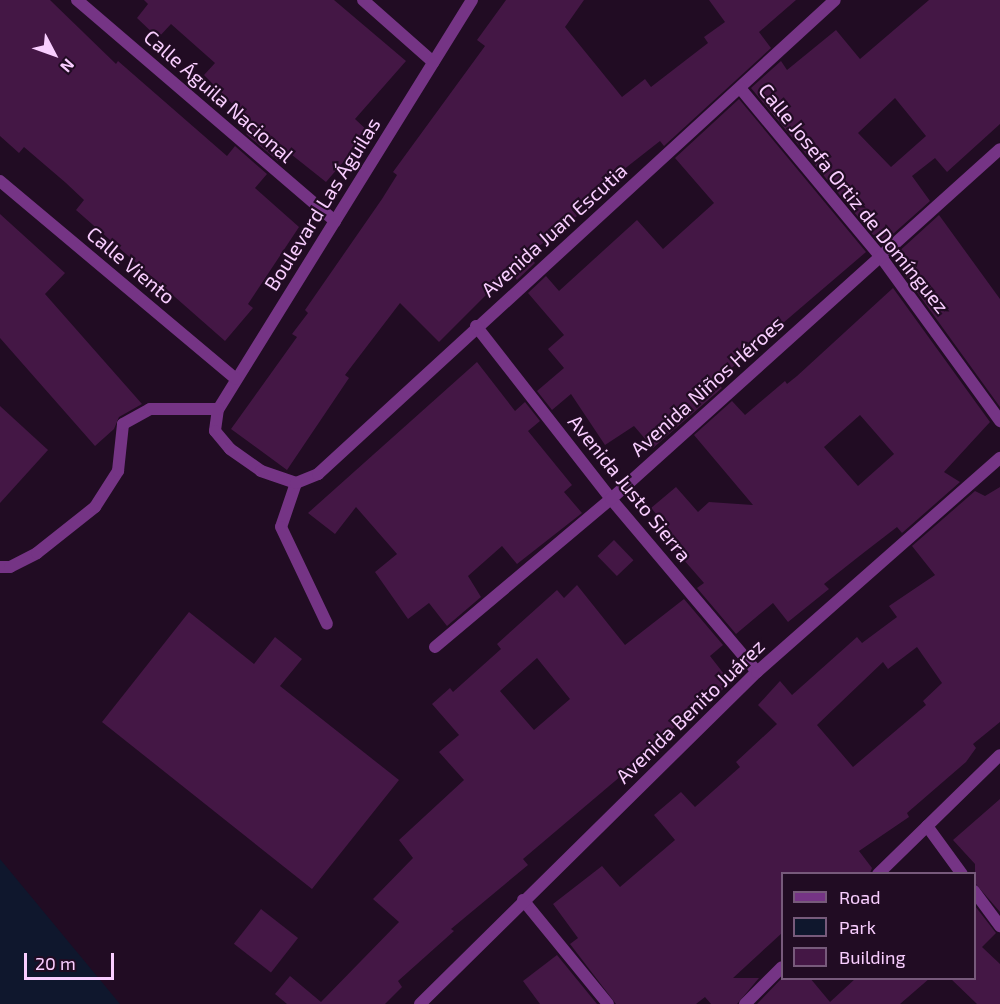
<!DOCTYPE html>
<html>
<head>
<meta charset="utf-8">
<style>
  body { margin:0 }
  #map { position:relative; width:1000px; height:1004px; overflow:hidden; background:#210c23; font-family:"Exo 2",sans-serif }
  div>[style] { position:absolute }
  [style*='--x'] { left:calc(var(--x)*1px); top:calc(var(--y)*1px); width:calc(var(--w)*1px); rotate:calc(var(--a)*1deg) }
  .green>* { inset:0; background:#0f172d }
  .building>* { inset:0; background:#441745; transform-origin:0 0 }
  .service>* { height:12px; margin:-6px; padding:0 6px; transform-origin:6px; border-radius:6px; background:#753485 }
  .minor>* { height:12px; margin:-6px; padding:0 6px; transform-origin:6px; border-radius:6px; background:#753485 }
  span { translate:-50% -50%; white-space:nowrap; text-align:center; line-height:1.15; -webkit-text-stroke:4.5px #210c23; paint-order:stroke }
  .street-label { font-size:20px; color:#f9ceff }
  .legend { position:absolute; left:781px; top:872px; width:195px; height:108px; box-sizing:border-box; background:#210c23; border:2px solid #775a7b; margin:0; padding:8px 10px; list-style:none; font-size:18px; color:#f9ceff }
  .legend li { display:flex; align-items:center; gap:12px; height:30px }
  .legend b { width:30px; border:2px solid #775a7b }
  .north { position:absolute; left:24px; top:24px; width:60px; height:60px; -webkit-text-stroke:4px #210c23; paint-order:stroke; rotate:131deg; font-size:16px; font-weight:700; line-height:24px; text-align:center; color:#f9ceff }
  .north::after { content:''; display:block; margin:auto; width:21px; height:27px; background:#f9ceff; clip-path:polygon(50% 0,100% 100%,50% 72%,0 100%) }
  .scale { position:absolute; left:24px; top:953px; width:90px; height:27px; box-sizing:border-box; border:3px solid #f9ceff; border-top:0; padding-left:8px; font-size:18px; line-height:21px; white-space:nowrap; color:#f9ceff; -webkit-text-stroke:4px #210c23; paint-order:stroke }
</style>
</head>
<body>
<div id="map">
  <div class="green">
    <div style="clip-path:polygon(0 859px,120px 1004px,0 1004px)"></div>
  </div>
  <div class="building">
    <div style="clip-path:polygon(0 0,50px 0,116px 64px,118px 61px,227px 156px,235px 146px,267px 174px,255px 188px,299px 227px,248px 304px,253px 308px,225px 341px,76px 210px,84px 200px,66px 183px,24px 147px,19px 153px,0 136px)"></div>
    <div style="clip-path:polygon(144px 0,334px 0,406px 61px,355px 119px,369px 132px,326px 182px,287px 151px,278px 161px,246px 134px,254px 126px,204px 75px,215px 63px,171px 24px,158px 38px,137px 18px,148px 4px)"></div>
    <div style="clip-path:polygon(506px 0,584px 0,565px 27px,622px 97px,645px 79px,651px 87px,708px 43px,704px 37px,725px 22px,709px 0,796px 0,759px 32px,771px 48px,664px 146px,660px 141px,572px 210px,577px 216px,528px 255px,535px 263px,517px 280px,513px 275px,501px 286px,498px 283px,439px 342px,400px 303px,345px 375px,349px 378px,287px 470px,231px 429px,297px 337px,292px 334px,308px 313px,305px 310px,382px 199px,397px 175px,393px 172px,485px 46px,477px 40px)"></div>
    <div style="clip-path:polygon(evenodd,929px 0,1000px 0,1000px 124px,947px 172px,935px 158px,912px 176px,930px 201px,884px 242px,878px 241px,751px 88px,781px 61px,787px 70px,836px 30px,860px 59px,929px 0,895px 98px,926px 136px,891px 167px,858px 133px,895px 98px)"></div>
    <div style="clip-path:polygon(739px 99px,866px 252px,755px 347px,716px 382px,722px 388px,653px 448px,634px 426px,605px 445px,571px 394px,552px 410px,537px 391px,564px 368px,548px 349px,564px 335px,528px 293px,546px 276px,559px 291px,637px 220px,663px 249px,714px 203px,675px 158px)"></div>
    <div style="clip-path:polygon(0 214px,65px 273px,45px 294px,142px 404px,119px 417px,114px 429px,95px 446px,0 338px)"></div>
    <div style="clip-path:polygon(939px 215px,1000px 299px,1000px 407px,906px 277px,910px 273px,895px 255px)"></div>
    <div style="clip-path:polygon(evenodd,893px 288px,990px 422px,944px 472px,960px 482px,902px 533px,897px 527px,862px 554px,824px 584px,829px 589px,788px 622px,773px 603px,736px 634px,697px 588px,704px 583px,663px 536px,670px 530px,651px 508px,676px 487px,698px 512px,709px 502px,753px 505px,694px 435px,732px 401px,745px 415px,785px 381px,787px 384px,797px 376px,893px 288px,860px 415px,894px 454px,858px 486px,824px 447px,860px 415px)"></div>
    <div style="clip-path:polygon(477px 362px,515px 411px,525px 402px,540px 421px,528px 431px,572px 485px,564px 492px,582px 513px,517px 564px,502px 546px,468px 576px,481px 597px,447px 626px,429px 603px,408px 619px,375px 572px,397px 554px,356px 507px,335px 534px,308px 513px)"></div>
    <div style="clip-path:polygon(0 406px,48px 450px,0 503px)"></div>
    <div style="clip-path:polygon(evenodd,1000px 487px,1000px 722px,973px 744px,976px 748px,966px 762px,907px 813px,909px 817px,859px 851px,872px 868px,870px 873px,783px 873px,782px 933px,733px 978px,759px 978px,737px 1004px,711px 1004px,705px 997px,696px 1004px,616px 1004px,570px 944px,578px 938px,553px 904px,602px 866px,620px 887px,675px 840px,654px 815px,681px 792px,695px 807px,740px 767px,736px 762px,777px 724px,758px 705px,780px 681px,792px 695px,857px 637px,862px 643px,897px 617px,889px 606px,935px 575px,912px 546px,975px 491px,985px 496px,1000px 487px,917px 647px,942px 683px,923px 701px,926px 705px,853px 767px,817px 725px,883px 662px,888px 669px,917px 647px)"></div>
    <div style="left:614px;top:540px;width:28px;height:23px;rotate:46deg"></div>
    <div style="clip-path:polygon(evenodd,577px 585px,625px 645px,684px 599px,723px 645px,710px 656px,731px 683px,653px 744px,654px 748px,523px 859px,528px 865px,451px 929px,454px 931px,398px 981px,402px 987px,385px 1004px,287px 1004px,275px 994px,290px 976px,321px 1002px,399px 922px,373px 899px,413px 858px,399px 840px,464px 780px,439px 752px,459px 735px,432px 704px,450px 688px,453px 692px,501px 649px,497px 644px,557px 590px,564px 598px,577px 585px,537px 658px,570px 699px,534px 730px,500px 691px,537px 658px)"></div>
    <div style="clip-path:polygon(189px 612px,254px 664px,275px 637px,302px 659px,280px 686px,399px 780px,312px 889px,102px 722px)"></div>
    <div style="clip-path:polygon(1000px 799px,1000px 912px,975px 883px,975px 864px,953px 840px)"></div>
    <div style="clip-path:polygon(975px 906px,996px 933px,982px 947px,1000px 964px,1000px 1004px,977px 1004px,950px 978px,975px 978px)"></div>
    <div style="left:261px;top:909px;width:47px;height:44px;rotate:38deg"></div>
    <div style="clip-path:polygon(557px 955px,597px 1004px,540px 1004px,523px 981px)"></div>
    <div style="clip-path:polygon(782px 978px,810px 978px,830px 1002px,856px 978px,930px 978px,900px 1004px,757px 1004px)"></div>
  </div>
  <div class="service">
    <div style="--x:296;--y:483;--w:46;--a:108.8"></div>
    <div style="--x:281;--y:527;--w:107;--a:64.6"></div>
  </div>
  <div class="minor">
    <div style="--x:77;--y:0;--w:340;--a:40.6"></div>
    <div style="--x:363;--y:0;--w:94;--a:41.5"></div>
    <div style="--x:472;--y:0;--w:481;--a:121.8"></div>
    <div style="--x:218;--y:409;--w:22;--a:98"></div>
    <div style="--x:215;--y:431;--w:23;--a:50"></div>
    <div style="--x:230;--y:449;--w:38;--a:35"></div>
    <div style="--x:261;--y:471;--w:37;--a:19"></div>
    <div style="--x:296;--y:483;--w:24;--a:-22"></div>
    <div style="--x:318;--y:474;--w:701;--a:-42.52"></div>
    <div style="--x:740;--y:88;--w:220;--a:50.2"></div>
    <div style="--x:881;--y:257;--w:203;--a:54"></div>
    <div style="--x:0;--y:181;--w:308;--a:40"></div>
    <div style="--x:476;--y:326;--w:219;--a:52"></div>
    <div style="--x:611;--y:499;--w:226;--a:49.8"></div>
    <div style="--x:0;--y:567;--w:10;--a:0"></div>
    <div style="--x:10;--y:567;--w:30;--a:-27"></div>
    <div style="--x:37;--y:553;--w:74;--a:-38.4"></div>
    <div style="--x:95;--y:507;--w:43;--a:-57.4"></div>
    <div style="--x:118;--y:471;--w:47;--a:-83.9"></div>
    <div style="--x:123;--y:424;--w:31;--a:-29"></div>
    <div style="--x:150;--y:409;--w:68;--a:0"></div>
    <div style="--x:435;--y:647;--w:230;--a:-40.1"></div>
    <div style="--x:611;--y:499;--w:523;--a:-41.98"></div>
    <div style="--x:927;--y:826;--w:59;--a:53.9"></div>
    <div style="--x:878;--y:874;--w:170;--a:-44.3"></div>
    <div style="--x:974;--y:891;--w:44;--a:53.4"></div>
    <div style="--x:523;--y:900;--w:134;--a:50.7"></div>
    <div style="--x:420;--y:1004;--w:473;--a:-44.6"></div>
    <div style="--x:757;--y:672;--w:324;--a:-41.4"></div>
    <div style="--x:745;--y:1004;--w:52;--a:-45"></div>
  </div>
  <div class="street-label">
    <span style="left:219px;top:96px;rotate:41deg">Calle Águila Nacional</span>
    <span style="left:854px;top:198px;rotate:51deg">Calle Josefa Ortiz de Domínguez</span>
    <span style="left:322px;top:204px;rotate:-58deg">Boulevard Las Águilas</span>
    <span style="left:554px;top:230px;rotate:-42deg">Avenida Juan Escutia</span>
    <span style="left:131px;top:265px;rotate:40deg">Calle Viento</span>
    <span style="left:707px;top:386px;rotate:-42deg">Avenida Niños Héroes</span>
    <span style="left:630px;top:488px;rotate:51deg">Avenida Justo Sierra</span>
    <span style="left:690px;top:711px;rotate:-44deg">Avenida Benito Juárez</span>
  </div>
  <ul class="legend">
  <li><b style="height:8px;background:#753485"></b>Road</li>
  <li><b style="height:16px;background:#0f172d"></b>Park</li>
  <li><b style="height:16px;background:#441745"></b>Building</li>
  </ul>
  <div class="north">N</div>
  <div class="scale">20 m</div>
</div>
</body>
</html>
